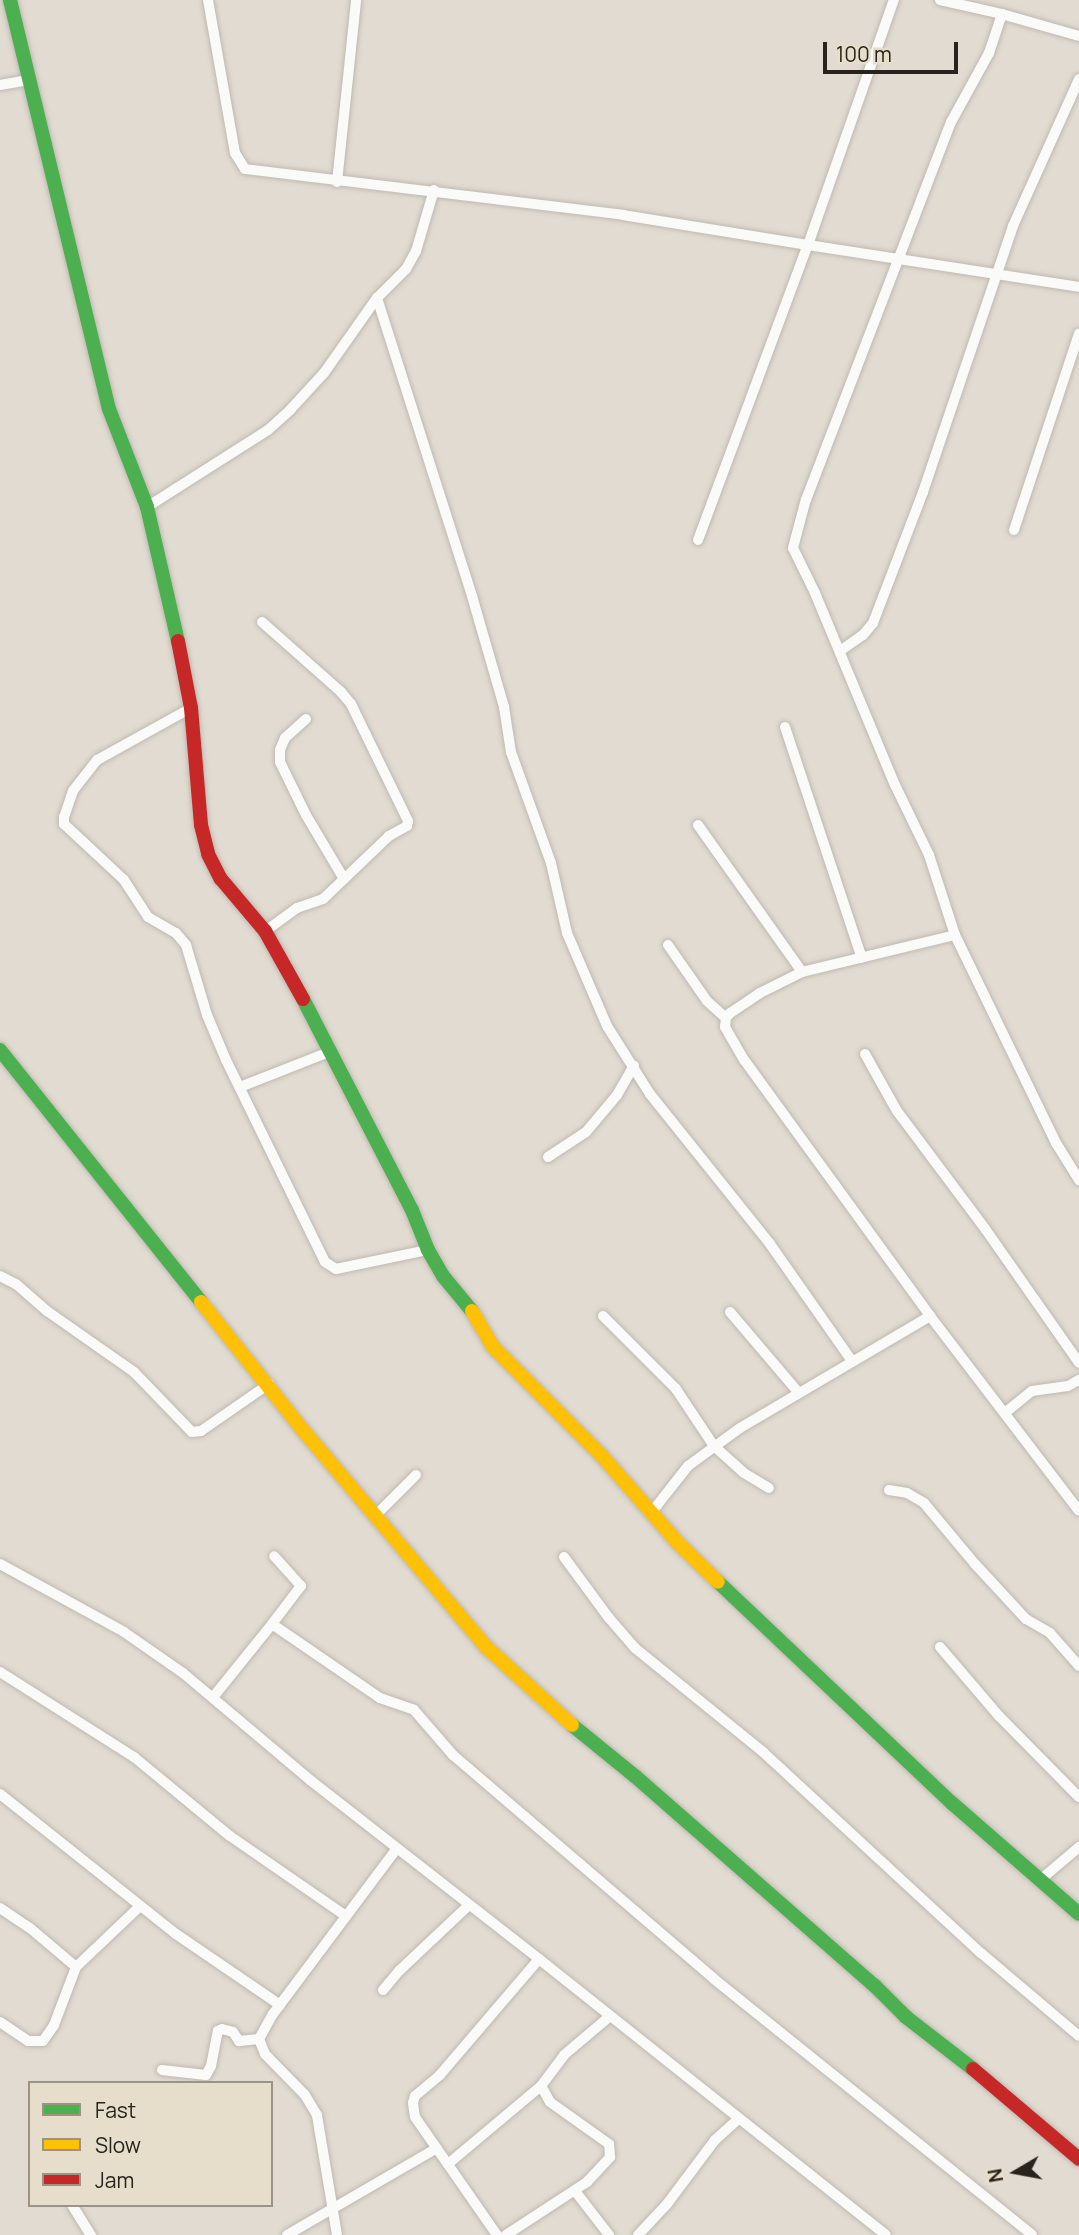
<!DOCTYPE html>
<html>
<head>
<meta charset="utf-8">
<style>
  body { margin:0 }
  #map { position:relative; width:1079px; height:2235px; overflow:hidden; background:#e1dbd1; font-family:Manrope,sans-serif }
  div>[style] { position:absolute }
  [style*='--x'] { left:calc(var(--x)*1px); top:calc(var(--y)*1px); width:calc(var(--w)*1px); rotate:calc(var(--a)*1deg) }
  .roads { filter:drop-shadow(0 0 2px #beb9b1) drop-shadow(0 0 2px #beb9b1) }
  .street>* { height:10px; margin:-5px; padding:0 5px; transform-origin:5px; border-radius:5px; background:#fafaf8 }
  .fast>* { height:14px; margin:-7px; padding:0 7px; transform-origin:7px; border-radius:7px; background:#4caf50 }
  .slow>* { height:14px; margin:-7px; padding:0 7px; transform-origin:7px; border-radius:7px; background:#ffc107 }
  .jam>* { height:14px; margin:-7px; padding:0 7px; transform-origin:7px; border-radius:7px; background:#c62828 }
  span { translate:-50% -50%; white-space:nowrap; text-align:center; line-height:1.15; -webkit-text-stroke:6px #e7ddcb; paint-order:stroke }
  .legend { position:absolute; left:28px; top:2081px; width:245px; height:126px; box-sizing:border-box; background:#e7ddcb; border:2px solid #9b9385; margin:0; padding:9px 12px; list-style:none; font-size:21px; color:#28241d }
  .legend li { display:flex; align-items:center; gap:14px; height:35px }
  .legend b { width:35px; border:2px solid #9b9385 }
  .north { position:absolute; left:981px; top:2137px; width:70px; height:70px; -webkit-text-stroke:5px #e7ddcb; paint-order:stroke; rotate:260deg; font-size:19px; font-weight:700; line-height:28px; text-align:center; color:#28241d }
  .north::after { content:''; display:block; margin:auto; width:24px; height:32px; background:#28241d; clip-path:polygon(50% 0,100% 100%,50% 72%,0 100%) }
  .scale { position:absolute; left:823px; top:42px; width:135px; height:32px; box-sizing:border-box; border:4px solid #28241d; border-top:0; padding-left:9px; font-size:21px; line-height:24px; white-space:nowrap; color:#28241d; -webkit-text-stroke:5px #e7ddcb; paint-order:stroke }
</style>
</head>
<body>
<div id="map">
  <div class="roads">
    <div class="street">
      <div style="--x:208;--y:0;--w:155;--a:80"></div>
      <div style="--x:235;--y:153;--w:19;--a:58"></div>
      <div style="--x:245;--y:169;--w:381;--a:6.9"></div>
      <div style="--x:623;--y:215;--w:187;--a:9.2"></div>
      <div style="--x:808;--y:245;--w:260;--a:-70.7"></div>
      <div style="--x:940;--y:0;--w:64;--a:12.7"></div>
      <div style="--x:1079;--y:36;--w:80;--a:-164.1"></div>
      <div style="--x:1002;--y:14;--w:41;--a:108.4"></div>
      <div style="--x:989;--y:53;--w:79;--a:118.8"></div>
      <div style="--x:951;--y:122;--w:404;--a:111"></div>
      <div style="--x:806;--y:499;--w:51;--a:104.9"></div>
      <div style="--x:793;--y:548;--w:50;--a:63.9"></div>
      <div style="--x:815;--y:593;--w:208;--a:67.4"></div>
      <div style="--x:895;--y:785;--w:78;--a:64.1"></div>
      <div style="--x:929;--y:855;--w:84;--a:72"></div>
      <div style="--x:955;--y:935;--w:231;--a:64.1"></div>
      <div style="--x:1056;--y:1143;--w:44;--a:58.1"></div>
      <div style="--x:0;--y:85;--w:29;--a:-10"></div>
      <div style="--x:337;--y:182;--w:183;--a:-84"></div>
      <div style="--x:434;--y:190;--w:64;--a:106.4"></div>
      <div style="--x:416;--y:251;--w:21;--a:119"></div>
      <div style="--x:406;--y:269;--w:41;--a:135"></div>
      <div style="--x:377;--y:298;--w:313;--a:72.3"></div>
      <div style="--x:472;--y:596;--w:116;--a:73.9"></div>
      <div style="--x:504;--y:707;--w:46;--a:81.2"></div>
      <div style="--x:511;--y:752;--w:118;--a:70.2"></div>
      <div style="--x:551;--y:863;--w:72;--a:77.1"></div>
      <div style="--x:567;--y:933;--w:101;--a:66.7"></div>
      <div style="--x:607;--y:1026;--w:80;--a:57.7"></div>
      <div style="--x:650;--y:1094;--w:192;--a:51.3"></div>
      <div style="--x:770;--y:1244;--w:143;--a:55"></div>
      <div style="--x:147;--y:507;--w:143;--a:-32.5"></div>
      <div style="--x:268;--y:430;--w:30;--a:-42"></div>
      <div style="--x:290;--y:410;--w:50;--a:-47.4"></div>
      <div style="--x:324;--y:373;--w:92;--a:-54.8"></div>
      <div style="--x:1014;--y:530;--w:207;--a:-71.7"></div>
      <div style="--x:698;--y:540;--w:315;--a:-69.6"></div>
      <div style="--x:808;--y:245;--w:274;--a:8.8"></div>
      <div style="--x:262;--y:622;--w:106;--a:41.5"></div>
      <div style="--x:341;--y:692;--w:16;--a:50"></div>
      <div style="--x:351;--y:704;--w:130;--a:64"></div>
      <div style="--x:408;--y:821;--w:5;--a:101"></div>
      <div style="--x:407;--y:826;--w:21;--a:151"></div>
      <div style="--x:389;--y:836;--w:91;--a:136.3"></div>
      <div style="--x:323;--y:899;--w:28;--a:161"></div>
      <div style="--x:297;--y:908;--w:39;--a:144"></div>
      <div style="--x:840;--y:651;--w:28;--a:-35"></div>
      <div style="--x:863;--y:635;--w:16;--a:-50"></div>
      <div style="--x:873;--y:623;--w:140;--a:-69.1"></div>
      <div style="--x:923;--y:492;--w:281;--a:-71.3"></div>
      <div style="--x:1013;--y:226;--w:161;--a:-65.8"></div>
      <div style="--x:191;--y:708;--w:107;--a:151"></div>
      <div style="--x:97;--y:760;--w:39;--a:128"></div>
      <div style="--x:73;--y:791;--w:28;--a:109"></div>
      <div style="--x:64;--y:817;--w:7;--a:90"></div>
      <div style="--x:64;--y:824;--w:82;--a:43"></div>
      <div style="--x:124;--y:880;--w:44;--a:57"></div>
      <div style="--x:148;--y:917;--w:32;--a:30"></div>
      <div style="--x:176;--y:933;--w:16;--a:50"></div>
      <div style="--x:186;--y:945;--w:73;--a:73.3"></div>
      <div style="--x:207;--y:1015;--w:49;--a:67.1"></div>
      <div style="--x:226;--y:1060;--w:225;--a:63.9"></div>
      <div style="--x:325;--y:1262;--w:13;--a:32"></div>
      <div style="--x:336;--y:1269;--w:94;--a:-11.7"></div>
      <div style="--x:306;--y:719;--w:28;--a:138"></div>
      <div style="--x:285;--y:738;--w:13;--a:113"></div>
      <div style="--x:280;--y:750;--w:12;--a:90"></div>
      <div style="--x:280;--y:762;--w:59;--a:63.9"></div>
      <div style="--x:306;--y:815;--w:74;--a:59.3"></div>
      <div style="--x:785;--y:727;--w:243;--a:71.6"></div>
      <div style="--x:698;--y:825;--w:180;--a:54.7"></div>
      <div style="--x:955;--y:935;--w:157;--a:166.4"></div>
      <div style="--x:802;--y:972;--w:47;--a:153.4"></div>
      <div style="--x:760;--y:993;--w:36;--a:146"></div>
      <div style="--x:730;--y:1013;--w:6;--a:129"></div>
      <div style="--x:726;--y:1018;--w:9;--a:96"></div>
      <div style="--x:725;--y:1027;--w:39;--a:60"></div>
      <div style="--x:745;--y:1061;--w:315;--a:54"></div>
      <div style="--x:930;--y:1316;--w:245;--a:52.6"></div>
      <div style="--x:668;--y:945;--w:68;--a:55.1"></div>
      <div style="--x:707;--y:1001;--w:25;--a:42"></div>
      <div style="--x:865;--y:1054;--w:65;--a:60.7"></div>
      <div style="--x:897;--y:1111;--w:149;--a:53.2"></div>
      <div style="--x:986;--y:1230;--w:162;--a:55"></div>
      <div style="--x:240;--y:1087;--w:96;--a:-21.5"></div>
      <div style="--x:548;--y:1157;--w:45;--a:-33.3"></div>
      <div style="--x:586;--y:1132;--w:48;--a:-50"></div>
      <div style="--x:617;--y:1095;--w:34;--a:-60"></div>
      <div style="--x:0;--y:1276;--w:18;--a:27"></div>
      <div style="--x:16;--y:1284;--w:41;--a:41.1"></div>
      <div style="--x:47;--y:1311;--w:106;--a:35"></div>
      <div style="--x:134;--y:1372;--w:83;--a:46"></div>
      <div style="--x:192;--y:1432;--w:9;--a:-6"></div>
      <div style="--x:201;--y:1431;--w:83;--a:-34.7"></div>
      <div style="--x:730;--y:1312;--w:105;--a:49.6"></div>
      <div style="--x:603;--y:1316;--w:103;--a:45"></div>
      <div style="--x:676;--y:1389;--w:69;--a:56.3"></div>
      <div style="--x:714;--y:1446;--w:40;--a:42"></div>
      <div style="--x:744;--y:1473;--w:29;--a:31"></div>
      <div style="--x:1006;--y:1412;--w:33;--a:-39"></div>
      <div style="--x:1032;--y:1391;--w:36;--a:-8"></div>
      <div style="--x:1068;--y:1386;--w:13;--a:-29"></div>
      <div style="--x:889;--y:1490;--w:18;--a:9"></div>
      <div style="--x:907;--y:1493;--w:20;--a:30"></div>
      <div style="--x:924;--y:1503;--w:80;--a:50.1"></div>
      <div style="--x:975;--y:1564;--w:75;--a:47.2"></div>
      <div style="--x:1026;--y:1619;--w:28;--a:30"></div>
      <div style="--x:1050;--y:1633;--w:44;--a:48.7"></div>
      <div style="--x:651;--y:1513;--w:60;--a:-51.8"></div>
      <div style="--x:688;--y:1466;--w:64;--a:-36.2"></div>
      <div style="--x:740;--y:1428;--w:221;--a:-30.5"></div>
      <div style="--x:375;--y:1516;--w:58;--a:-45"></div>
      <div style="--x:564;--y:1557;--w:76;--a:53.6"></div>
      <div style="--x:609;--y:1618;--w:40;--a:49"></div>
      <div style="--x:635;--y:1648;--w:165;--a:39.1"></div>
      <div style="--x:763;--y:1752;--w:297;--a:42.7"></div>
      <div style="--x:981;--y:1953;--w:128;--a:40.3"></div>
      <div style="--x:0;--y:1564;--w:141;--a:28.7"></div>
      <div style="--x:124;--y:1632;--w:72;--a:34.8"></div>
      <div style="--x:183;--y:1673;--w:166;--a:40.1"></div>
      <div style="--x:310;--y:1780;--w:291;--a:38"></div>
      <div style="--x:539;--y:1959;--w:153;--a:130.5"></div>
      <div style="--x:440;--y:2075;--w:33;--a:140"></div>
      <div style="--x:415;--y:2096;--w:7;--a:106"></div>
      <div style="--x:413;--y:2103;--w:14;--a:82"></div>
      <div style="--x:415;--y:2117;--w:144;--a:55.2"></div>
      <div style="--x:272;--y:1624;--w:48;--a:-52.7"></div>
      <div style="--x:301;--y:1586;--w:40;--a:-132"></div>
      <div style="--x:940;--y:1647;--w:91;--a:49.5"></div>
      <div style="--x:999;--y:1716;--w:114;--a:45.4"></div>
      <div style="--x:0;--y:1672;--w:159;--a:32.4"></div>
      <div style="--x:134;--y:1757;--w:124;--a:39.5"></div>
      <div style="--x:230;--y:1836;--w:141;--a:34.6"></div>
      <div style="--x:214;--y:1696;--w:92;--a:-51.1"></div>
      <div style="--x:272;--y:1624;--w:131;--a:34.4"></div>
      <div style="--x:380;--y:1698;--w:36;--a:19"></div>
      <div style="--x:414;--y:1710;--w:60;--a:49.1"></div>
      <div style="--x:453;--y:1755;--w:344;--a:40.6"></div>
      <div style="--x:714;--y:1979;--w:408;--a:38.8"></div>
      <div style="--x:0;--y:1794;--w:225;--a:38.5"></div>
      <div style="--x:176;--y:1934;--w:126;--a:34.3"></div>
      <div style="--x:1040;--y:1880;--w:51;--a:-40.2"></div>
      <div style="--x:0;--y:1908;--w:36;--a:34"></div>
      <div style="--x:30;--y:1928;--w:60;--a:40.3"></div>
      <div style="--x:539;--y:1959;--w:443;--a:38.5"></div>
      <div style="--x:383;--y:1990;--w:25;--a:-50"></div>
      <div style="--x:399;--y:1971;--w:96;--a:-43.3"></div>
      <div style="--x:0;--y:2022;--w:34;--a:34"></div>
      <div style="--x:28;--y:2041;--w:15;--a:0"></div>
      <div style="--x:43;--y:2041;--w:19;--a:-55"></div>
      <div style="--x:54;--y:2025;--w:62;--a:-69.2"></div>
      <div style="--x:76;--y:1967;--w:88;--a:-43.6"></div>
      <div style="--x:162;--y:2070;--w:44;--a:6.5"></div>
      <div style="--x:206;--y:2075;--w:10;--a:-61"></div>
      <div style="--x:211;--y:2066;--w:36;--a:-79"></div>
      <div style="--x:218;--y:2031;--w:4;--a:-27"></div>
      <div style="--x:222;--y:2029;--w:11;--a:15"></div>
      <div style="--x:233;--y:2032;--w:11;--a:56"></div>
      <div style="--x:239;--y:2041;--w:20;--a:-6"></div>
      <div style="--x:448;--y:2164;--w:121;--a:-40"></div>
      <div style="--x:575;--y:2191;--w:56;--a:52.3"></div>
      <div style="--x:72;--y:2205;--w:36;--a:58"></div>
      <div style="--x:287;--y:2235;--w:173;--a:-30.1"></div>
      <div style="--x:337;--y:2235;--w:122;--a:-99.5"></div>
      <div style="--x:317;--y:2115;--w:23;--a:-121"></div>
      <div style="--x:305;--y:2095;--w:57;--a:-134.3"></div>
      <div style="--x:265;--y:2054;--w:16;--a:-112"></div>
      <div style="--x:259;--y:2039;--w:29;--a:-61"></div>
      <div style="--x:273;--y:2014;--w:207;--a:-53.2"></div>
      <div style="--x:506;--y:2235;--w:97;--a:-33.2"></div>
      <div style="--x:587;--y:2182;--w:34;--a:-47"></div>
      <div style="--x:610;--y:2157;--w:13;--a:-94"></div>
      <div style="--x:609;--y:2144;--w:72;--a:-144.6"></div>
      <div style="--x:550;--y:2102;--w:18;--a:-119"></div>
      <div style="--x:541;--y:2086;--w:39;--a:-53"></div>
      <div style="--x:564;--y:2055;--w:59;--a:-40.2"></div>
      <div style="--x:638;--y:2235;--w:42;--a:-46.9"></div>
      <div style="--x:667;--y:2204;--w:80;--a:-53.1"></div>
      <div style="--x:715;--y:2140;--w:31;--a:-42"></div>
    </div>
    <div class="fast">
      <div style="--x:10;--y:0;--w:421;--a:76.4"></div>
      <div style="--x:109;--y:409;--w:105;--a:68.8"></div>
      <div style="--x:147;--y:507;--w:138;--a:77"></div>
      <div style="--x:303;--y:999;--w:237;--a:62.7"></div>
      <div style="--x:412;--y:1210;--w:43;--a:68.2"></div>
      <div style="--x:428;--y:1250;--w:30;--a:60"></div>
      <div style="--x:443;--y:1276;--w:45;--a:50.4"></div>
      <div style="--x:0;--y:1050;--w:322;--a:51.4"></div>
      <div style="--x:718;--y:1582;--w:323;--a:43.4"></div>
      <div style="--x:953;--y:1804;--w:167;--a:41.1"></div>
      <div style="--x:572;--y:1725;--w:82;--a:39.1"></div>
      <div style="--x:636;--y:1777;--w:316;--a:41.2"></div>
      <div style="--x:874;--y:1985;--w:45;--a:45"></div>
      <div style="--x:906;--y:2017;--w:85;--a:37.8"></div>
    </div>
    <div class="slow">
      <div style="--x:201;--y:1302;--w:162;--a:51.5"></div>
      <div style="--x:302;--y:1429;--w:285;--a:49.8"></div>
      <div style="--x:486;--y:1647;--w:116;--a:42.2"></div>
      <div style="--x:472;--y:1311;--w:42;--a:59.7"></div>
      <div style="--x:493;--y:1347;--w:154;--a:45"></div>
      <div style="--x:602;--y:1456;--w:114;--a:48.9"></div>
      <div style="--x:677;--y:1542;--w:57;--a:44.3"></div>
    </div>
    <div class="jam">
      <div style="--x:178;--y:641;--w:68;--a:79"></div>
      <div style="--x:191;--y:708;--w:117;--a:85.1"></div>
      <div style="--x:201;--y:825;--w:30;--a:76"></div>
      <div style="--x:208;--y:854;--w:28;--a:63"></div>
      <div style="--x:221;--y:879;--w:68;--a:49.8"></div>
      <div style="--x:265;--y:931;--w:78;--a:60.8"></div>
      <div style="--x:973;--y:2069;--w:139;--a:40.3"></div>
    </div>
  </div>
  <ul class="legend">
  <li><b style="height:9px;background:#4caf50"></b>Fast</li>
  <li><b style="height:9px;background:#ffc107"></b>Slow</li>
  <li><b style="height:9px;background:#c62828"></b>Jam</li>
  </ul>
  <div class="north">N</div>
  <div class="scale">100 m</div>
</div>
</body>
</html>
